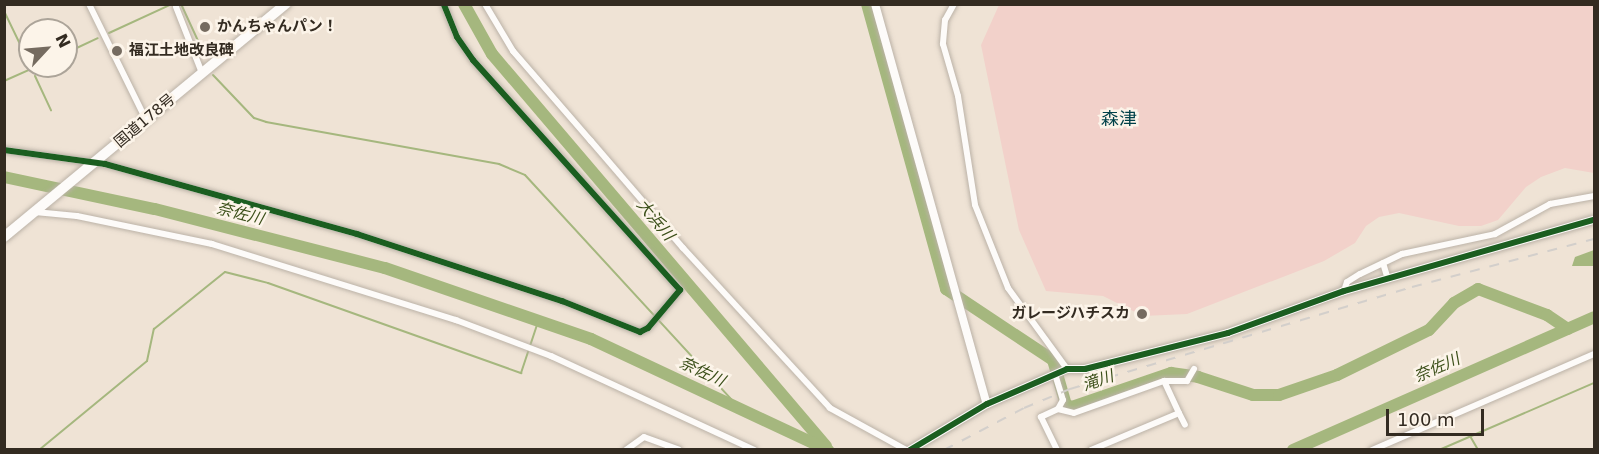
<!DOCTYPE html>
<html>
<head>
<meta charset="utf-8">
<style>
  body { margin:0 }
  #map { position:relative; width:1599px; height:454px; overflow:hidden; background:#efe3d5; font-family:"DejaVu Sans","Noto Sans JP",sans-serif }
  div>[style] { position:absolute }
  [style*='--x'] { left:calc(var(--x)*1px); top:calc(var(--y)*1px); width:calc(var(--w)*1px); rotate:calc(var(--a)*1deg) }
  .green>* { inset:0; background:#f2d1ca }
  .water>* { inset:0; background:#a5b77e }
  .stream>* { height:2px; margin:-1px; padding:0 1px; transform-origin:1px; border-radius:1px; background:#a5b77e }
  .river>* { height:12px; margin:-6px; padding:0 6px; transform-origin:6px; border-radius:6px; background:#a5b77e }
  .roads { filter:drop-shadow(0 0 2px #bbb2a7) drop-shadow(0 0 2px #bbb2a7) }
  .minor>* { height:6px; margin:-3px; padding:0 3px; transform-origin:3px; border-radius:3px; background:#fdfbf9 }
  .tertiary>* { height:8px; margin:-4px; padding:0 4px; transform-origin:4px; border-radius:4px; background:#fdfbf9 }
  .trunk>* { height:10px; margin:-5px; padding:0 5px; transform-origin:5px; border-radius:5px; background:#fdfbf9 }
  .rail>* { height:2px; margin-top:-1px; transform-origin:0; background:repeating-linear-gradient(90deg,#d3cfcb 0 10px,transparent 0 20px) }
  .cycleway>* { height:6px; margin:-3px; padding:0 3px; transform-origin:3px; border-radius:3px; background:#1b5e20 }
  .dots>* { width:16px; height:16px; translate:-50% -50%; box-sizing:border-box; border:3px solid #fcf4e9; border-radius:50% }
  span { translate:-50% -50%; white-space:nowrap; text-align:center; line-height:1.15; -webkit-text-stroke:5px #fcf4e9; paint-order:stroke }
  .poi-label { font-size:15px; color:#332b21; font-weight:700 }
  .left { translate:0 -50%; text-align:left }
  .right { translate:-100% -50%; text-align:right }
  .street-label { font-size:15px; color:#332b21 }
  .water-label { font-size:16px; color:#3b4f19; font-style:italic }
  .quarter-label { font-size:18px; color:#004149 }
  .frame { position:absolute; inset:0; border:6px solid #332b21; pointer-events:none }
  .north { position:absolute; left:18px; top:18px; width:60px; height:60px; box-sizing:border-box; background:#fcf4e9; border:2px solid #aca499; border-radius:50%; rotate:64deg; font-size:16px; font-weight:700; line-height:24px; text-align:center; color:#332b21 }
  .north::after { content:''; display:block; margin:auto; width:21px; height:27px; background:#756b60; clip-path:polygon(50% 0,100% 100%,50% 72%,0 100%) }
  .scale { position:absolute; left:1386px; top:409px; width:98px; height:27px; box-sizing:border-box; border:3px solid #332b21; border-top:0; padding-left:8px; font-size:18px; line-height:21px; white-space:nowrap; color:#332b21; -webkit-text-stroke:4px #fcf4e9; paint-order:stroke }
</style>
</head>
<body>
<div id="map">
  <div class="green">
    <div style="clip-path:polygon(999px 5px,1594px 5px,1594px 173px,1565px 168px,1541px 177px,1526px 187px,1498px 220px,1481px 226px,1459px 226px,1399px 213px,1379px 217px,1366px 226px,1355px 243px,1324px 261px,1187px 314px,1143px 316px,1103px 296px,1046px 291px,1019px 230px,981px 45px)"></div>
  </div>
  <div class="water">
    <div style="clip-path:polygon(1594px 250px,1594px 266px,1572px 266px,1575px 257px)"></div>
  </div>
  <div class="stream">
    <div style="--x:181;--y:4;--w:57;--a:65.2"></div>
    <div style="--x:4;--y:11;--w:64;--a:64.2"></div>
    <div style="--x:109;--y:33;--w:69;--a:-24.7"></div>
    <div style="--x:66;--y:53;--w:35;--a:-25"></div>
    <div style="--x:213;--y:75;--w:59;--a:46.4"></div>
    <div style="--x:254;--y:118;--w:13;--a:18"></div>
    <div style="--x:266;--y:122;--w:237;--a:10.2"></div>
    <div style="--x:499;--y:164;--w:28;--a:23"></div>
    <div style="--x:525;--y:175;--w:310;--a:47.4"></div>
    <div style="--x:35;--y:76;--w:38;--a:65"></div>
    <div style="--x:4;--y:81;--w:36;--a:-24"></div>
    <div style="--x:1470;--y:436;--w:16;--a:60"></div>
    <div style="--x:39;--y:450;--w:140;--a:-39.5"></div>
    <div style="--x:147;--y:361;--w:33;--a:-78"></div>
    <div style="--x:154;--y:329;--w:91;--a:-38.8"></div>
    <div style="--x:225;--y:272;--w:44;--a:14.3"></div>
    <div style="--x:268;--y:283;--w:269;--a:19.6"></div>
    <div style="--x:521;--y:373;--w:54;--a:-71.6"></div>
    <div style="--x:1439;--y:450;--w:169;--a:-23.4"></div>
  </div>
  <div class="river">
    <div style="--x:464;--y:4;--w:57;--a:60.8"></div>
    <div style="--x:492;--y:54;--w:515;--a:49.57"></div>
    <div style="--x:867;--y:4;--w:296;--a:74.5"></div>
    <div style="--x:946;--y:289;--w:128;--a:33.6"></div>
    <div style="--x:1053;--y:360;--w:47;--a:73.9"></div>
    <div style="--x:1066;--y:405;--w:6;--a:18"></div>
    <div style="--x:1072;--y:407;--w:105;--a:-19"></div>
    <div style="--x:1171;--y:373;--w:27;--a:8"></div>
    <div style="--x:1198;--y:377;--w:58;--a:18.1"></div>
    <div style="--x:1253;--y:395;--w:26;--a:0"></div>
    <div style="--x:1279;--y:395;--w:61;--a:-19"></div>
    <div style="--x:1337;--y:375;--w:102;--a:-26.1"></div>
    <div style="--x:1429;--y:330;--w:37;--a:-47"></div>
    <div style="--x:1454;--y:303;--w:28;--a:-30"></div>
    <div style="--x:1478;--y:289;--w:74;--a:20.6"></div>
    <div style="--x:1547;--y:315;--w:25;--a:34"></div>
    <div style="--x:4;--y:177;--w:154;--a:12"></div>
    <div style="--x:155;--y:209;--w:237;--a:14.4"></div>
    <div style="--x:385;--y:268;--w:218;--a:19"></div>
    <div style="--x:591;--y:339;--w:262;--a:25.1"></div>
    <div style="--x:1293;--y:450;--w:329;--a:-23.8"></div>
  </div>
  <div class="roads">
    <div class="minor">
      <div style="--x:89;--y:4;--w:129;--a:63.8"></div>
      <div style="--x:485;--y:4;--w:55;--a:59.2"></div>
      <div style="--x:513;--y:51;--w:119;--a:49.1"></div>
      <div style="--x:591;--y:141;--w:141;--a:49.3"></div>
      <div style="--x:683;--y:248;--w:217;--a:47.4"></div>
      <div style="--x:830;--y:408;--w:87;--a:28.9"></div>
      <div style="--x:954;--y:4;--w:18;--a:119"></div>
      <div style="--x:945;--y:20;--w:24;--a:95"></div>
      <div style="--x:943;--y:44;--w:54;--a:73.9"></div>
      <div style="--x:958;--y:96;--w:110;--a:81.1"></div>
      <div style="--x:975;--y:205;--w:89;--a:68.3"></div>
      <div style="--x:1008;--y:288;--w:100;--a:53.9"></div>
      <div style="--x:176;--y:7;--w:71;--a:68.5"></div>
      <div style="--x:4;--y:150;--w:102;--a:7.9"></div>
      <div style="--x:105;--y:164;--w:262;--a:15.5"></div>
      <div style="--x:357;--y:234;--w:216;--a:18.1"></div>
      <div style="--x:562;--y:301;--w:84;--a:21.7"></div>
      <div style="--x:640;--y:332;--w:9;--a:-27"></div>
      <div style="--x:648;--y:328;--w:50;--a:-49.9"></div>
      <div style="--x:680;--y:290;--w:309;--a:-132"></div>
      <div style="--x:473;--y:60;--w:28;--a:-125"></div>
      <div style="--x:457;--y:37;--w:35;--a:-112"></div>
      <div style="--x:35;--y:212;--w:42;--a:5.4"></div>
      <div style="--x:77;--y:216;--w:138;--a:11.7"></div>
      <div style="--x:212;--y:244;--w:256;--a:17.3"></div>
      <div style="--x:456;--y:320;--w:102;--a:20.8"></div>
      <div style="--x:551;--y:356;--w:224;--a:24.8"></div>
      <div style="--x:1383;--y:263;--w:17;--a:73"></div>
      <div style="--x:1344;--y:291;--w:9;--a:-72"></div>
      <div style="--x:1347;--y:282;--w:15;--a:-32"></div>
      <div style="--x:1360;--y:274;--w:47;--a:-25.5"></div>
      <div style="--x:1402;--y:254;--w:95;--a:-12.1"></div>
      <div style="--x:1495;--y:234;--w:63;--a:-28.6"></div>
      <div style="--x:1550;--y:204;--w:45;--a:-10.3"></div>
      <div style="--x:1055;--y:374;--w:27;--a:73"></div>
      <div style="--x:1063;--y:400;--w:10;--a:119"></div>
      <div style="--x:1058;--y:409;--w:19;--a:155"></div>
      <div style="--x:1041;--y:417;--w:37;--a:64"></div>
      <div style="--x:1058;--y:409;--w:16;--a:14"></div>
      <div style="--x:1074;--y:413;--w:96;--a:-19.6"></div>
      <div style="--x:1164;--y:381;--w:23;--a:0"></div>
      <div style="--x:1187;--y:381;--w:14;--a:-60"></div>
      <div style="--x:1179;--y:413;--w:13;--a:63"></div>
      <div style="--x:626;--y:450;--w:22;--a:-36"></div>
      <div style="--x:644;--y:437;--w:37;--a:20"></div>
      <div style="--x:1091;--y:450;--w:95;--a:-22.8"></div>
      <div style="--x:1179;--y:413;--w:35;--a:-115"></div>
      <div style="--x:1372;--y:450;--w:242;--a:-23.4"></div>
    </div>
    <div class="tertiary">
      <div style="--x:875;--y:4;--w:415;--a:74.4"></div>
      <div style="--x:910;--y:450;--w:90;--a:-30.9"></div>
      <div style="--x:987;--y:404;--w:87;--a:-23.6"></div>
      <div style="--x:1067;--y:369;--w:18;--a:0"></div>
      <div style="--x:1085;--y:369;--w:147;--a:-14.1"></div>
      <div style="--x:1228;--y:333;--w:123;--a:-19.9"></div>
      <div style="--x:1344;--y:291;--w:260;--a:-15.9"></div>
    </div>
    <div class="trunk">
      <div style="--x:4;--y:237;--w:366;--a:-39.6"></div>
    </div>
  </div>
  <div class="rail">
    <div style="--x:944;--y:450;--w:90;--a:-27.7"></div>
    <div style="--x:1024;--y:408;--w:50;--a:-22.4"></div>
    <div style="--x:1070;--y:389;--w:357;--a:-16.6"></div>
    <div style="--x:1412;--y:287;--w:188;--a:-14.8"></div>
  </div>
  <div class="cycleway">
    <div style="--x:4;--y:150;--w:102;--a:7.9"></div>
    <div style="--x:105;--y:164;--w:262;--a:15.5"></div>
    <div style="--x:357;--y:234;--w:216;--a:18.1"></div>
    <div style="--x:562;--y:301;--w:84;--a:21.7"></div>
    <div style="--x:640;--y:332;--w:9;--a:-27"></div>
    <div style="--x:648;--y:328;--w:50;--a:-49.9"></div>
    <div style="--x:680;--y:290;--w:309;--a:-132"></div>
    <div style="--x:473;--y:60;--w:28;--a:-125"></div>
    <div style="--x:457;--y:37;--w:35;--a:-112"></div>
    <div style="--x:910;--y:450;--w:90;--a:-30.9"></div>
    <div style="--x:987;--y:404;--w:87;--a:-23.6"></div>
    <div style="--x:1067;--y:369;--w:18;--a:0"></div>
    <div style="--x:1085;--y:369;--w:147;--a:-14.1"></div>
    <div style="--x:1228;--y:333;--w:123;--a:-19.9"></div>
    <div style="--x:1344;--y:291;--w:260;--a:-15.9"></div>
  </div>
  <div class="dots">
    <div style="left:205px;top:27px;background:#756b60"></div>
    <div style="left:117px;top:51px;background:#756b60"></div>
    <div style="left:1142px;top:314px;background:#756b60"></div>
  </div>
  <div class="poi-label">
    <span class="left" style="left:217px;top:27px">かんちゃんパン！</span>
    <span class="left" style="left:129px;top:51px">福江土地改良碑</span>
    <span class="right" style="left:1130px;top:314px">ガレージハチスカ</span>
  </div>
  <div class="street-label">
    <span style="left:145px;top:121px;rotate:-40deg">国道178号</span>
  </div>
  <div class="water-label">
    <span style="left:240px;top:214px;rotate:14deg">奈佐川</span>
    <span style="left:655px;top:220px;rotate:50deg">大浜川</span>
    <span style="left:1437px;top:368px;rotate:-24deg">奈佐川</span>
    <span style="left:702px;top:372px;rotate:25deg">奈佐川</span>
    <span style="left:1098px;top:381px;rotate:-19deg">滝川</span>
  </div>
  <div class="quarter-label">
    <span style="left:1119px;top:119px">森津</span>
  </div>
  <div class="frame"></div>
  <div class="north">N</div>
  <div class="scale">100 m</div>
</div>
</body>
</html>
